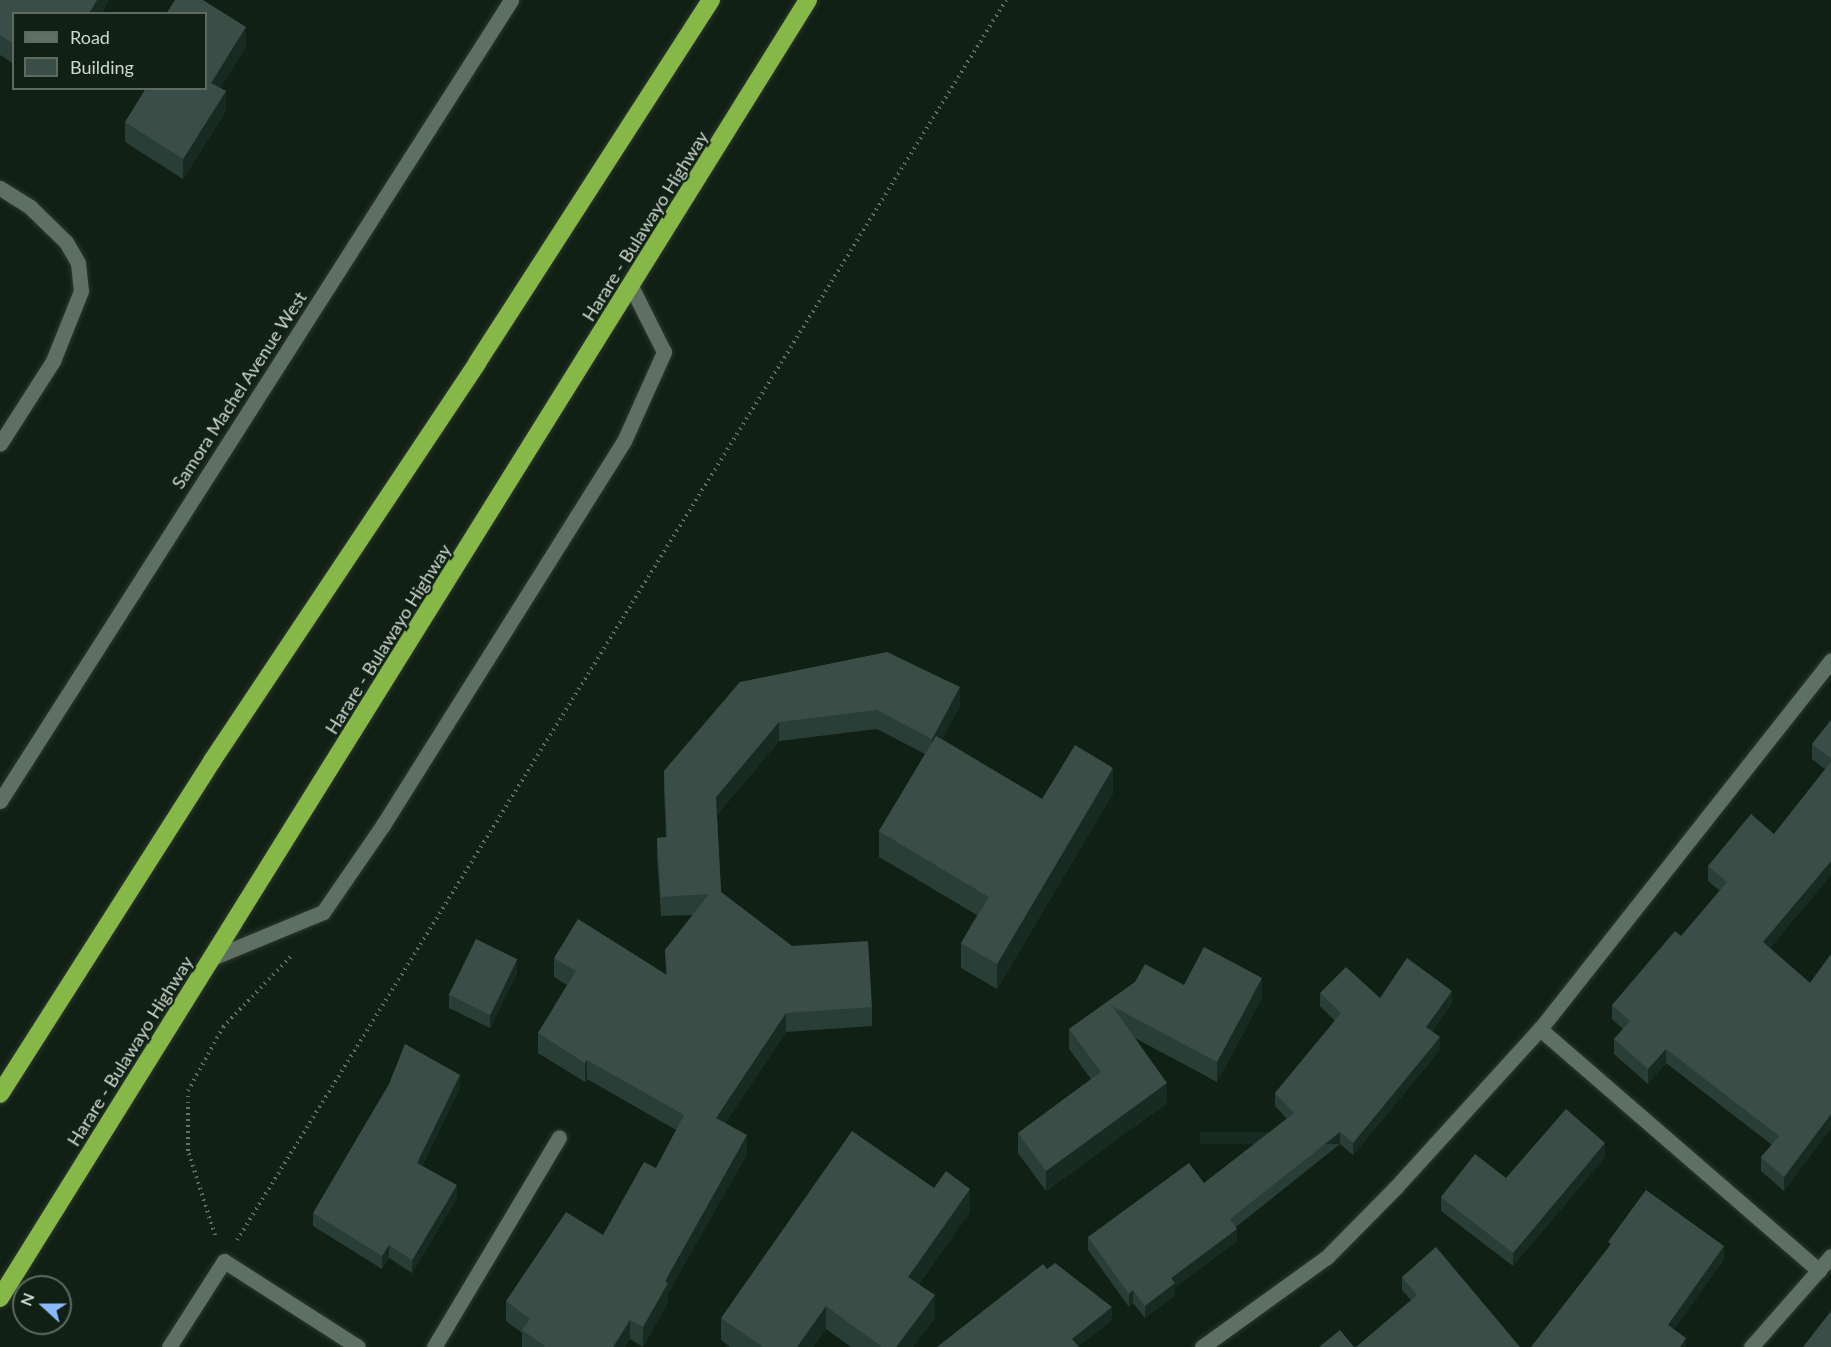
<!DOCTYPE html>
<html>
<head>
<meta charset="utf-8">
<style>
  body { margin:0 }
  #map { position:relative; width:1831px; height:1347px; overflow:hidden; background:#112015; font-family:Lato,sans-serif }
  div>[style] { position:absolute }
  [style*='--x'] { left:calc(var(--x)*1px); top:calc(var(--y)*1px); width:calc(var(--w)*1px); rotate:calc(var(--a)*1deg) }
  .path>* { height:4px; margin-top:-2px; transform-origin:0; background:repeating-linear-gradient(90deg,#637067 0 1.5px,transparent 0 6px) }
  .roads { filter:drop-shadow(0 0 2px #2e3730) drop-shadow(0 0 2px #2e3730) }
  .lane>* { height:15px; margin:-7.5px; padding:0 7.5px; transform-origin:7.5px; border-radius:7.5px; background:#5e7062 }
  .street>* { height:15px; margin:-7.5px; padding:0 7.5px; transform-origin:7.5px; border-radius:7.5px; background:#5e7062 }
  .secondary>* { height:15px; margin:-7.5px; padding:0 7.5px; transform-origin:7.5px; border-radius:7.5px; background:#5e7062 }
  .highway>* { height:18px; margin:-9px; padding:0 9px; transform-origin:9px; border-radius:9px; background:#85b847 }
  .wall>* { inset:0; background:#283e37 }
  .shaded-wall>* { inset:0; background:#182b22; transform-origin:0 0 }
  .building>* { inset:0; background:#3a4e47; transform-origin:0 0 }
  span { translate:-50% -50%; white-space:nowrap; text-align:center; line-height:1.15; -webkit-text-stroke:4.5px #112015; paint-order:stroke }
  .street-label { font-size:18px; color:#ced8d0 }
  .legend { position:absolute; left:12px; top:12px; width:195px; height:78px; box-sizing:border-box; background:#112015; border:2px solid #5d6a60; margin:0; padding:8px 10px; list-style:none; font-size:18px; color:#ced8d0 }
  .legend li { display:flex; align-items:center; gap:12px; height:30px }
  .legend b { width:30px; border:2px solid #5d6a60 }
  .north { position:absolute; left:12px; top:1275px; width:60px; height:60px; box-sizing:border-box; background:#112015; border:2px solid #5d6a60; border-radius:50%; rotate:291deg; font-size:16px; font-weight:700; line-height:24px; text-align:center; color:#ced8d0 }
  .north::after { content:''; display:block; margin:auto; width:21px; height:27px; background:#8bbafc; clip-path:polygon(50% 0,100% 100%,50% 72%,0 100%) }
</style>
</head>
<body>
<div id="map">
  <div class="path">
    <div style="--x:215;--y:1235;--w:88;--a:-107.8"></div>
    <div style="--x:188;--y:1151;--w:60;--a:-90"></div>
    <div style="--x:188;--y:1091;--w:73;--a:-61.3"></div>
    <div style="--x:223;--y:1027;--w:98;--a:-46.2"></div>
    <div style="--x:237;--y:1240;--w:1459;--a:-58.19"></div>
  </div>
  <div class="roads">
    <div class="lane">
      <div style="--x:212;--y:958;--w:120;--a:-22.5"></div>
      <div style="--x:323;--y:912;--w:106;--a:-55.4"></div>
      <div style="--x:383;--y:825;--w:453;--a:-57.9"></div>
      <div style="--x:624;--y:441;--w:98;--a:-65.8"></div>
      <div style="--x:664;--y:352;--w:72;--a:-116.6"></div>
    </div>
    <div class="street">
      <div style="--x:0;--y:188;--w:36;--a:32"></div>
      <div style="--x:30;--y:207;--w:50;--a:44.2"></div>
      <div style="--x:66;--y:242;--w:24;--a:60"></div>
      <div style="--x:78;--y:263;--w:28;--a:84"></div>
      <div style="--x:81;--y:291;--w:75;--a:111.8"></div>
      <div style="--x:53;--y:361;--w:98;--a:122.6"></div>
      <div style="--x:1540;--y:1029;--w:369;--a:40.9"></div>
      <div style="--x:169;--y:1347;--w:102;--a:-57.4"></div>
      <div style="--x:224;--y:1261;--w:159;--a:32.7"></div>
      <div style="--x:434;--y:1347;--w:244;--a:-59.2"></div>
      <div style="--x:1202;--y:1347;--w:154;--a:-35.8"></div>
      <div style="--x:1327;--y:1257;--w:98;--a:-45.4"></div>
      <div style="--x:1396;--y:1187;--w:214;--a:-47.7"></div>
      <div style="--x:1540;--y:1029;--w:470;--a:-51.7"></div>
      <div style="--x:1751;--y:1347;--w:121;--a:-48.7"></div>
    </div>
    <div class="secondary">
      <div style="--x:0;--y:801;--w:950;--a:-57.46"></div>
    </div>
    <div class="highway">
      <div style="--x:0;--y:1094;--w:395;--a:-57.5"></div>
      <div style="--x:212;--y:761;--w:478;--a:-56.3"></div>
      <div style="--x:477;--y:363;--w:432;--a:-57.2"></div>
      <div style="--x:0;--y:1298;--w:1529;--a:-58.1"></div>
    </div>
  </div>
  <div class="wall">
    <div style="clip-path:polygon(0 0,109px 0,101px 14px,14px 14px,14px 64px,0 55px)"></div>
    <div style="clip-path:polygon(246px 47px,220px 88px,226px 111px,183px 179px,125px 142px,125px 122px)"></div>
    <div style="clip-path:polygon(740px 682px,960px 706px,942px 739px,1042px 799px,1113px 793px,997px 989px,961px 968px,961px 943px,977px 915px,879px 857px,879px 831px,925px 754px,877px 729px,779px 741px,717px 815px,721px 892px,872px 1007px,872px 1026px,786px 1032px,725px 1123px,747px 1154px,668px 1293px,668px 1302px,643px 1347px,630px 1339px,625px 1347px,522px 1347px,522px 1333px,506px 1321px,506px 1301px,603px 1235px,656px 1168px,676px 1130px,587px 1079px,585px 1082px,538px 1053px,538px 1033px,567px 985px,554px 977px,554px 958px,666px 974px,665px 950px,693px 915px,661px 916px,657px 857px,657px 838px,666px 837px,664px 791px,664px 771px)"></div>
    <div style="clip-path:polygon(1831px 720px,1831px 875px,1770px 948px,1810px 983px,1831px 954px,1831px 1128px,1784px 1191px,1761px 1171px,1761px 1157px,1772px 1145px,1666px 1063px,1648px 1084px,1614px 1054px,1614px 1039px,1623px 1029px,1612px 1019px,1612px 1005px,1681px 936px,1720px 891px,1708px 881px,1708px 866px,1774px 834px,1825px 769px,1812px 759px,1812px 744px)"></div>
    <div style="clip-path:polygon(517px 973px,490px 1028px,449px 1008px,449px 995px)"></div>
    <div style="clip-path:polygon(1135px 982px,1184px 985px,1262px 998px,1217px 1082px,1135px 1038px,1167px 1103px,1046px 1191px,1018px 1153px,1018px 1133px,1091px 1079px,1069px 1049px,1069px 1029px)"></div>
    <div style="clip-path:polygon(1320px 993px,1452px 1003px,1432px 1032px,1440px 1050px,1353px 1155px,1340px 1144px,1236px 1227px,1237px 1241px,1175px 1287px,1175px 1295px,1145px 1318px,1133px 1303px,1129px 1307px,1088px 1250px,1088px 1237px,1204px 1183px,1287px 1119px,1275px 1106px,1275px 1093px,1335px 1021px,1320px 1006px)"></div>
    <div style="clip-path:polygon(460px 1088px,422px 1166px,457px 1198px,412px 1273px,389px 1258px,382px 1269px,313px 1226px,313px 1213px)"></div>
    <div style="clip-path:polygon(1605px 1157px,1513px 1266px,1441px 1211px,1441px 1197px,1506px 1178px)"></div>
    <div style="clip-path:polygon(934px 1188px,970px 1212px,919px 1284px,935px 1318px,913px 1347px,851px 1347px,826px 1329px,813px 1347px,730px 1347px,721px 1340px,721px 1318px)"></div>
    <div style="clip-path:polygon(1402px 1277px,1520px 1347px,1411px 1300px,1402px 1290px)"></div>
  </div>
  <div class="shaded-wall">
    <div style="clip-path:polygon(97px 0,109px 0,101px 14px,89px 14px)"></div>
    <div style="clip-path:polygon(246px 27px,246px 47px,211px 103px,211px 83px)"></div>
    <div style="clip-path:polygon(226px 91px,226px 111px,183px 179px,183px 159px)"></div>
    <div style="clip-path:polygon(960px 687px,960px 706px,932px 758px,932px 739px)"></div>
    <div style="clip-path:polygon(779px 722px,779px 741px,716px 816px,716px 797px)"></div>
    <div style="clip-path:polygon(1113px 768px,1113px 793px,997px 989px,997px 964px)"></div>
    <div style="clip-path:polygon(1831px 861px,1831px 875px,1763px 957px,1763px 942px)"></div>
    <div style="clip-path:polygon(517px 959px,517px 973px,490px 1028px,490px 1015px)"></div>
    <div style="clip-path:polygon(1262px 978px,1262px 998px,1217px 1082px,1217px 1062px)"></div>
    <div style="clip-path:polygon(1452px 991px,1452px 1003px,1426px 1040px,1426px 1027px)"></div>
    <div style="clip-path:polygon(786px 1013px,786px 1032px,716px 1137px,716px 1118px)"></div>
    <div style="clip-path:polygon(1440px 1037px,1440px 1050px,1353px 1155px,1353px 1143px)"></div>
    <div style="clip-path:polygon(1666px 1049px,1666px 1063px,1648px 1084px,1648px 1069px)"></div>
    <div style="clip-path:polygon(587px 1060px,587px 1079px,585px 1082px,585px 1063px)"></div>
    <div style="clip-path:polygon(460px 1075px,460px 1088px,417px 1176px,417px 1163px)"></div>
    <div style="clip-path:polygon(1167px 1083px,1167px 1103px,1046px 1191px,1046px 1171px)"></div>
    <div style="clip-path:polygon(1831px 1114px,1831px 1128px,1784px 1191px,1784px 1177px)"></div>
    <div style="left:1340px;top:1132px;width:12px;height:140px;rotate:90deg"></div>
    <div style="clip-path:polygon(747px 1135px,747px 1154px,668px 1293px,668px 1302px,643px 1347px,643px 1327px,665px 1281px)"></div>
    <div style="clip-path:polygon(1605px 1143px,1605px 1157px,1513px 1266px,1513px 1253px)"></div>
    <div style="clip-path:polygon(457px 1185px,457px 1198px,412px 1273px,412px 1260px)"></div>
    <div style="clip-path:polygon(970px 1189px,970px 1212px,908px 1300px,908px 1277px)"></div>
    <div style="clip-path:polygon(1237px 1229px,1237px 1241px,1175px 1287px,1175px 1295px,1145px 1318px,1145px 1306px,1171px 1278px)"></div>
    <div style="clip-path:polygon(389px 1245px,389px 1258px,382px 1269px,382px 1256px)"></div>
    <div style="clip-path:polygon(1724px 1246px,1724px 1260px,1668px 1338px,1668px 1325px)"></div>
    <div style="clip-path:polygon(1133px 1290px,1133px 1303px,1129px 1307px,1129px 1294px)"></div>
    <div style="clip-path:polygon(935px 1295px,935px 1318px,913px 1347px,896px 1347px)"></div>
    <div style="clip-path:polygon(826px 1306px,826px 1329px,813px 1347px,797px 1347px)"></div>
    <div style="clip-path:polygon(1112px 1307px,1112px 1320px,1078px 1347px,1072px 1339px)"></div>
    <div style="clip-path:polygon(630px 1320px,630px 1339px,625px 1347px,613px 1347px)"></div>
    <div style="clip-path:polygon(1686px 1338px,1686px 1347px,1680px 1347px)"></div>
  </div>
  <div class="building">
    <div style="clip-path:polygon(0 0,97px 0,89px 13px,90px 14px,14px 14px,14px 44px,0 35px)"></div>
    <div style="clip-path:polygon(175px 0,203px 0,246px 27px,211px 83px,226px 91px,183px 159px,125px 122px,146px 88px,206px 88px,206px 14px,166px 14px)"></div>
    <div style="clip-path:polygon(887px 652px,960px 687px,932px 739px,877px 710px,779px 722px,716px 797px,721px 892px,792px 946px,868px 941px,872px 1007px,786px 1013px,716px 1118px,747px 1135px,665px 1281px,668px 1283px,643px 1327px,630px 1320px,613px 1347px,546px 1347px,522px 1330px,530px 1319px,506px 1301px,566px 1212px,603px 1235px,644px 1162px,656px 1168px,684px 1115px,587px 1060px,585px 1063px,538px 1033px,576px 971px,554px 958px,578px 919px,667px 975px,665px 950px,709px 894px,661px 897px,657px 838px,667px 837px,664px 771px,740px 682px)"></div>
    <div style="clip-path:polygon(1831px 720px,1831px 759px,1812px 744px)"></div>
    <div style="clip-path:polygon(936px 736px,1042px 799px,1075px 745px,1113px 768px,997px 964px,961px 943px,989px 897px,879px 831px)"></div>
    <div style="clip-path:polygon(1831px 762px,1831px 861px,1763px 942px,1810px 983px,1831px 954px,1831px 1114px,1784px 1177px,1761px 1157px,1779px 1136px,1666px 1049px,1648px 1069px,1614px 1039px,1630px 1021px,1612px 1005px,1675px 931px,1681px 936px,1727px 882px,1708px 866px,1751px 814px,1774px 834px)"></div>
    <div style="left:476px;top:939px;width:46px;height:62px;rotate:26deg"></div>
    <div style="clip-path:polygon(1204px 947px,1262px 978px,1217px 1062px,1112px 1006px,1167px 1083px,1046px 1171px,1018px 1133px,1101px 1072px,1069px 1029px,1135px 982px,1145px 964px,1184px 985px)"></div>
    <div style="clip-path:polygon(1407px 958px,1452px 991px,1426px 1027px,1440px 1037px,1353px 1143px,1340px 1132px,1230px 1219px,1237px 1229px,1171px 1278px,1175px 1283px,1145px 1306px,1133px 1290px,1129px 1294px,1088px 1237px,1189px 1163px,1204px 1183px,1294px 1113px,1275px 1093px,1341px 1013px,1320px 993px,1346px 967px,1380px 998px)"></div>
    <div style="clip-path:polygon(405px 1044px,460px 1075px,417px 1163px,457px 1185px,412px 1260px,389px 1245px,382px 1256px,313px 1213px,389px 1084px)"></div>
    <div style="clip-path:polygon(1566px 1109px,1605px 1143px,1513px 1253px,1441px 1197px,1475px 1154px,1506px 1178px)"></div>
    <div style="clip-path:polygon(852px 1131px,934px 1188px,946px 1171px,970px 1189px,908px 1277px,935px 1295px,896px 1347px,882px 1347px,826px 1306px,797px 1347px,763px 1347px,721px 1318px)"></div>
    <div style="clip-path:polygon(1646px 1190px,1724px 1246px,1668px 1325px,1686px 1338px,1680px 1347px,1531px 1347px,1611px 1244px,1608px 1242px)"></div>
    <div style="clip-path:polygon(1436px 1247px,1520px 1347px,1356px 1347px,1417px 1295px,1402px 1277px)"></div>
    <div style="clip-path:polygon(1055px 1263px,1112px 1307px,1072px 1339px,1079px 1347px,937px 1347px,1043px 1264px,1047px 1269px)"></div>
    <div style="clip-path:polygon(1831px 1311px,1831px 1347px,1803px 1347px)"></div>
    <div style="clip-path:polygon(1340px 1330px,1354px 1347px,1319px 1347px)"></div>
  </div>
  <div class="street-label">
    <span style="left:645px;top:226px;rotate:-58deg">Harare - Bulawayo Highway</span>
    <span style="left:239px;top:390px;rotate:-57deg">Samora Machel Avenue West</span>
    <span style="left:388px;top:639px;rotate:-58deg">Harare - Bulawayo Highway</span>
    <span style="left:130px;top:1051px;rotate:-58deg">Harare - Bulawayo Highway</span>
  </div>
  <ul class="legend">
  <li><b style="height:8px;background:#5e7062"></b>Road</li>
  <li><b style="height:16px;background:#3a4e47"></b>Building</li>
  </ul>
  <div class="north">N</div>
</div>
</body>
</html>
